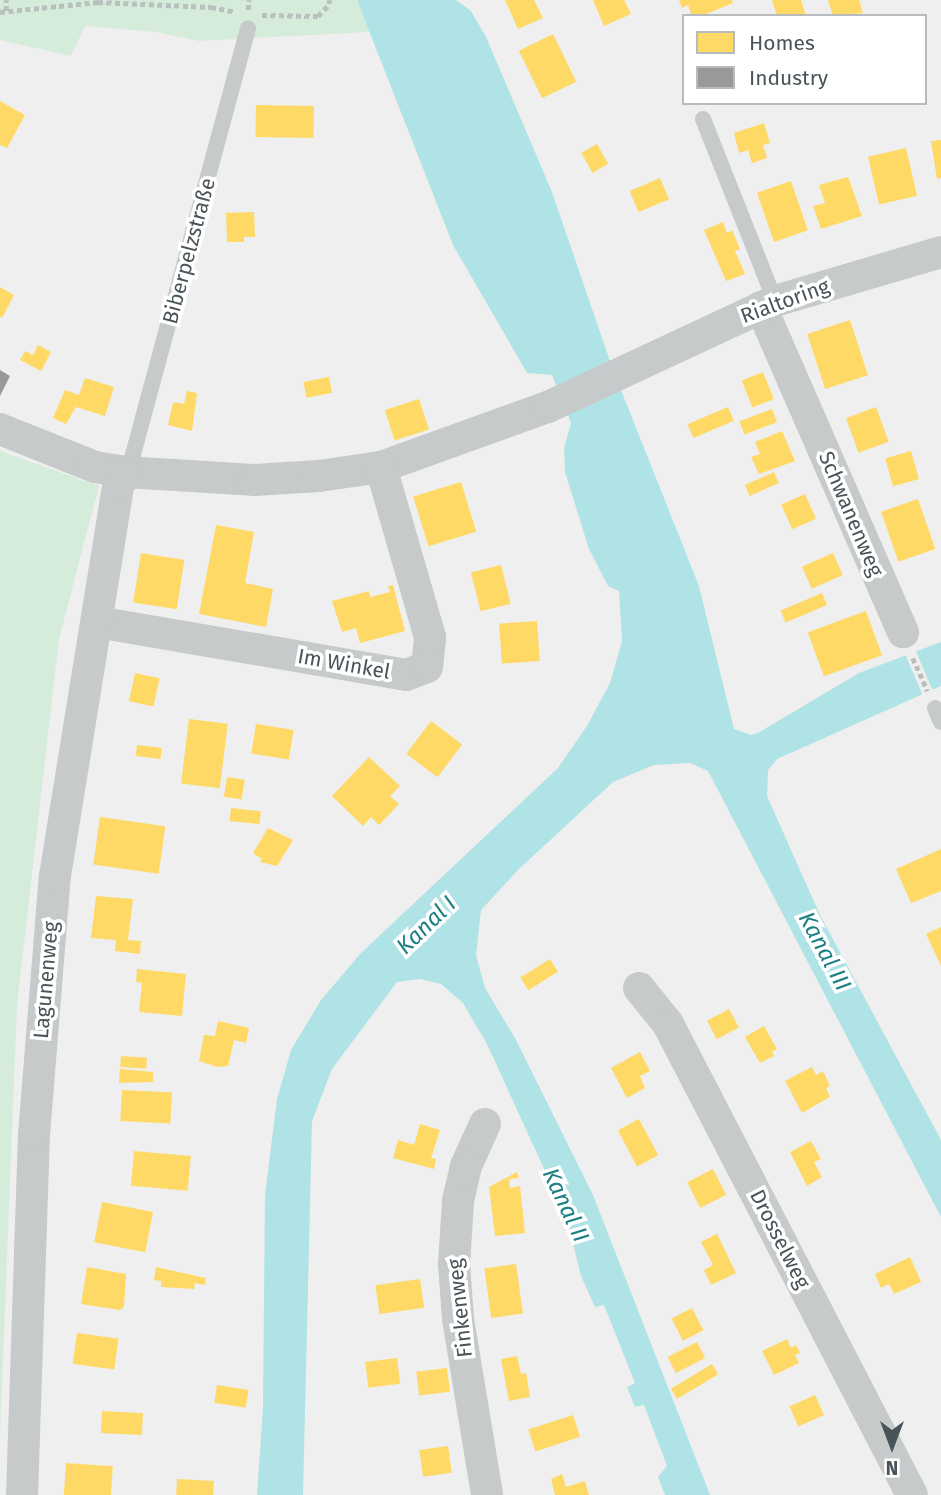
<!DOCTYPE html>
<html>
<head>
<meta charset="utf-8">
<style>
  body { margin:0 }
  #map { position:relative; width:941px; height:1495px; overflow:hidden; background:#efefef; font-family:"Fira Sans",sans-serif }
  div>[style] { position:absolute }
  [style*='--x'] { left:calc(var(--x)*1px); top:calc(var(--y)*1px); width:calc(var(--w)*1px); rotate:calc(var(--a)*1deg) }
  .green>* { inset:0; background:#d6ecdb }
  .water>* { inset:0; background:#afe3e5 }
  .pier>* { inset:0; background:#efefef; transform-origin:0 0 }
  .homes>* { inset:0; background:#ffd966; transform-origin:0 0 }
  .industry>* { inset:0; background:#999 }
  .path>* { height:4.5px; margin-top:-2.25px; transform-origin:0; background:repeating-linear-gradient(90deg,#b8c1bd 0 5px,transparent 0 8.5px) }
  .lane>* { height:16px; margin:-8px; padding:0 8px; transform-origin:8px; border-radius:8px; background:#c7caca }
  .street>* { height:32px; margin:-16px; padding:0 16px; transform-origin:16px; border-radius:16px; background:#c7caca }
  span { translate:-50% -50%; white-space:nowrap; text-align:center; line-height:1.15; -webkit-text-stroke:7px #fff; paint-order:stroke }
  .street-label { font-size:21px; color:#495459 }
  .water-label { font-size:23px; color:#1b8083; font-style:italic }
  .legend { position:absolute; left:682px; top:14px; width:245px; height:91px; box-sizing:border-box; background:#fff; border:2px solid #b6bbbd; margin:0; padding:9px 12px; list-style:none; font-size:21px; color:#495459 }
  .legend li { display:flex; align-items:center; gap:14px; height:35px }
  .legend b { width:35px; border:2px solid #b6bbbd }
  .north { position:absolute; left:857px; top:1411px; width:70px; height:70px; -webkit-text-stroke:5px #fff; paint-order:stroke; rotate:180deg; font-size:19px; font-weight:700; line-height:28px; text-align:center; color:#495459 }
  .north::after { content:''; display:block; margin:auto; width:24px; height:32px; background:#495459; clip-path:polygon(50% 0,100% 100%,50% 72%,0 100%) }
</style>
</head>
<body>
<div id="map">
  <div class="green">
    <div style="clip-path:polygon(0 0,357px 0,370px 32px,199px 41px,155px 32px,85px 26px,71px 56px,0 40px)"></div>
    <div style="clip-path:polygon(0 451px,99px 486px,59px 639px,17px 1005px,0 1437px)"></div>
  </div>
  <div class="water">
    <div style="clip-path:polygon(357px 0,456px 0,471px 11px,486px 37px,552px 192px,613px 370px,699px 586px,734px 729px,751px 735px,758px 733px,859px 673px,941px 642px,941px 686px,777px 759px,768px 770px,767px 796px,820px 915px,941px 1140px,941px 1217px,708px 771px,690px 763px,654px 765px,613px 782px,519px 869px,481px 910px,476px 955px,485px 988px,516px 1040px,593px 1195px,710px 1495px,665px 1495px,658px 1477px,667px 1466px,644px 1405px,635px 1407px,627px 1387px,635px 1383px,604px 1305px,595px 1307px,581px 1276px,567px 1219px,487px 1044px,463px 1003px,441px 984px,420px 979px,397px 982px,332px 1069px,312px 1121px,303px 1495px,257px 1495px,263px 1407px,265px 1195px,277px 1099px,291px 1050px,321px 1000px,361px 953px,558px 768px,587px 726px,610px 683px,622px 641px,619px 591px,608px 586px,589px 549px,565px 472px,564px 448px,571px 423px,552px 375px,527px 373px,453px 245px)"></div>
  </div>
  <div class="pier">
    <div style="left:915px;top:649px;width:48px;height:11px;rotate:67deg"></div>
  </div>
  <div class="homes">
    <div style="clip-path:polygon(505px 0,534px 0,543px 18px,518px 29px)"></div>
    <div style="clip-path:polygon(593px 0,624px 0,631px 14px,604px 26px)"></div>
    <div style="clip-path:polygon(679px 0,732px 0,733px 3px,701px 16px,692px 16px,688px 5px,682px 8px)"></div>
    <div style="clip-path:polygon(772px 0,801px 0,806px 16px,777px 16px)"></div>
    <div style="clip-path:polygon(828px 0,859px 0,863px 13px,833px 16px)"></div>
    <div style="left:553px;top:34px;width:53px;height:38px;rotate:64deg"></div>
    <div style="clip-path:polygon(0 101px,25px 115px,7px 148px,0 145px)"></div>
    <div style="left:256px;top:105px;width:58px;height:32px;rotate:1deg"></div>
    <div style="clip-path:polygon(764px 123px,770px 143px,763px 145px,767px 158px,752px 163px,748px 150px,739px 153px,734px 133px)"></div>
    <div style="clip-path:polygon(941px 140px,941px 178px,937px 179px,931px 141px)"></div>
    <div style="left:597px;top:144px;width:23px;height:18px;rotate:61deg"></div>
    <div style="left:906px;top:148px;width:49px;height:39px;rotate:77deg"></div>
    <div style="clip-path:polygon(848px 177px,862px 216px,821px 229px,813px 206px,825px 203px,819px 185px)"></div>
    <div style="left:660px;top:178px;width:23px;height:33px;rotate:67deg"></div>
    <div style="left:791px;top:181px;width:52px;height:36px;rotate:71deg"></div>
    <div style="clip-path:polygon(254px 212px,255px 237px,244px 237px,244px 242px,227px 242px,226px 213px)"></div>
    <div style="clip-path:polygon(723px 222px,727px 233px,732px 230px,740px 249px,735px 251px,745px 274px,726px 281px,704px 230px)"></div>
    <div style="clip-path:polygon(0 287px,14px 295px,2px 318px,0 317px)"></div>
    <div style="left:850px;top:320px;width:58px;height:45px;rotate:72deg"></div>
    <div style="clip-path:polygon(38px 345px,51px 352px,41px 371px,20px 360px,25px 351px,33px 355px)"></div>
    <div style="left:763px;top:372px;width:29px;height:23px;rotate:68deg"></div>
    <div style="left:329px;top:377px;width:16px;height:26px;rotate:79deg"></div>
    <div style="clip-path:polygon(85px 378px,114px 387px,105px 416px,76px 407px,66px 424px,53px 418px,65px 390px,79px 395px)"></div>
    <div style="clip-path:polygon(187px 391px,197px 393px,192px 431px,168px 425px,173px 402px,184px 404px)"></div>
    <div style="left:419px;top:399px;width:32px;height:36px;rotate:72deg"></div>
    <div style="left:728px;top:407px;width:15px;height:44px;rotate:67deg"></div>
    <div style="left:876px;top:407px;width:37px;height:32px;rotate:70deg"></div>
    <div style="left:772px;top:409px;width:14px;height:35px;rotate:69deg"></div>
    <div style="clip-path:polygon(782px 431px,795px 461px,759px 474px,751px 457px,760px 454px,755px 442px)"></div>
    <div style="left:911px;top:451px;width:29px;height:27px;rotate:74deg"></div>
    <div style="left:774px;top:472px;width:12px;height:32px;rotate:66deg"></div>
    <div style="left:461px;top:482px;width:52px;height:50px;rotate:73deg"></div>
    <div style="left:805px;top:494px;width:27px;height:26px;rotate:66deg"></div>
    <div style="left:918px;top:499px;width:53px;height:39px;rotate:71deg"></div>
    <div style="clip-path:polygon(216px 525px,254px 532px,245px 583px,273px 589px,266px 627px,199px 614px)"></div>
    <div style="left:141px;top:553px;width:44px;height:50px;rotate:9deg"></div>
    <div style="left:833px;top:553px;width:24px;height:34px;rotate:66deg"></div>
    <div style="left:501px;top:565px;width:40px;height:31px;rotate:76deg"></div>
    <div style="clip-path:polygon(393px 585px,405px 631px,360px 643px,356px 628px,342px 632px,332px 601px,369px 591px,370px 597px,390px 592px,388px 586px)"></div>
    <div style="left:822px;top:593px;width:13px;height:45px;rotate:67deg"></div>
    <div style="left:866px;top:611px;width:47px;height:62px;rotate:70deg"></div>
    <div style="left:537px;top:621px;width:40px;height:38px;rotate:86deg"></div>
    <div style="left:135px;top:673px;width:25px;height:29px;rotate:12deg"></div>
    <div style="left:189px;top:719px;width:39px;height:65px;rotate:7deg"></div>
    <div style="left:431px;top:721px;width:39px;height:41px;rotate:37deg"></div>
    <div style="left:256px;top:724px;width:38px;height:30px;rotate:9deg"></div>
    <div style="left:137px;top:745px;width:25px;height:11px;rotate:7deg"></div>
    <div style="clip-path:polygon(369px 757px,400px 786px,390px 796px,399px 804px,379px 825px,371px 817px,363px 826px,332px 796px)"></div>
    <div style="left:227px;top:777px;width:18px;height:20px;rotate:9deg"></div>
    <div style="left:231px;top:808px;width:30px;height:13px;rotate:6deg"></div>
    <div style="left:100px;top:817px;width:66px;height:48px;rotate:8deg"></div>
    <div style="clip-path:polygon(268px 828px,293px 840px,277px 866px,260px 862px,262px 859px,253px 853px)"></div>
    <div style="clip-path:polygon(941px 849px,941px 891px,911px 903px,896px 869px)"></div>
    <div style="clip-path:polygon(96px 896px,133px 899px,128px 940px,141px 941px,140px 954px,115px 951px,116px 940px,91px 938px)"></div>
    <div style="clip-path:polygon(941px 927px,941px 966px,926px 934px)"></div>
    <div style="left:550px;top:959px;width:15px;height:35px;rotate:58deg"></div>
    <div style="clip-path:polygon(137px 969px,186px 974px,182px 1016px,139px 1012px,142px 983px,136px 982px)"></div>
    <div style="left:729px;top:1009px;width:21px;height:25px;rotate:62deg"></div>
    <div style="clip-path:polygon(218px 1021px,249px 1028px,246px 1043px,234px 1040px,228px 1066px,217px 1067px,199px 1061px,204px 1035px,215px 1036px)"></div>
    <div style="clip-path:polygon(764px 1026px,777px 1049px,772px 1052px,774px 1056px,760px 1063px,745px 1037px)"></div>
    <div style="clip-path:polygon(640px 1052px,650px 1071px,640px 1076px,645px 1088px,627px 1098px,611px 1068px)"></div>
    <div style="left:121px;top:1056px;width:26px;height:11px;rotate:4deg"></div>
    <div style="clip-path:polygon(812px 1067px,816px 1075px,823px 1071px,830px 1086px,826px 1088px,830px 1097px,802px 1113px,785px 1081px)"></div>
    <div style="clip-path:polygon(120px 1069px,153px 1072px,153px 1082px,119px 1083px)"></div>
    <div style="left:122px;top:1090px;width:50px;height:31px;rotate:3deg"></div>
    <div style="left:639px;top:1119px;width:41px;height:24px;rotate:62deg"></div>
    <div style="clip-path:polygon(420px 1124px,440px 1130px,431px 1158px,436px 1159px,434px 1169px,393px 1158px,398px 1140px,414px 1145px)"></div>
    <div style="clip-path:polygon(811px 1141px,821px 1159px,814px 1162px,822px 1177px,807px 1186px,790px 1152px)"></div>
    <div style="left:134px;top:1151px;width:57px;height:35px;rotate:5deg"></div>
    <div style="left:713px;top:1169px;width:29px;height:29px;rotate:63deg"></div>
    <div style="clip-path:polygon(517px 1172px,519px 1178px,509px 1179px,510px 1188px,520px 1186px,525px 1233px,495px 1236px,489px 1187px)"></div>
    <div style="left:102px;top:1202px;width:52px;height:41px;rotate:11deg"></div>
    <div style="clip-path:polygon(717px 1234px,736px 1273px,711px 1285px,704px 1270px,713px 1265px,701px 1242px)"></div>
    <div style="clip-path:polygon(910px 1257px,921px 1282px,894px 1294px,889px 1284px,881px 1288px,875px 1274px)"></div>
    <div style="left:516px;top:1264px;width:50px;height:32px;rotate:82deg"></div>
    <div style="clip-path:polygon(87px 1267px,126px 1274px,124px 1307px,120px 1310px,81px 1304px)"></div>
    <div style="clip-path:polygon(156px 1267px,206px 1278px,205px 1285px,195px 1283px,194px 1289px,161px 1287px,161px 1281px,154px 1280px)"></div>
    <div style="left:420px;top:1279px;width:29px;height:45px;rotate:82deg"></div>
    <div style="left:692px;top:1308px;width:25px;height:23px;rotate:63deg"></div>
    <div style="left:77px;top:1333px;width:42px;height:31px;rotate:8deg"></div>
    <div style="clip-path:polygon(787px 1339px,791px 1348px,796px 1345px,800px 1353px,795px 1355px,799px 1363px,774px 1375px,762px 1351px)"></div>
    <div style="left:697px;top:1342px;width:18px;height:33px;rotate:63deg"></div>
    <div style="clip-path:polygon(517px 1356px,521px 1374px,526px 1373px,530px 1397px,509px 1401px,501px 1359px)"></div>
    <div style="left:397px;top:1358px;width:26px;height:32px;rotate:83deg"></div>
    <div style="left:712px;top:1364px;width:12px;height:48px;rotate:59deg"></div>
    <div style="left:447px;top:1368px;width:24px;height:31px;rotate:83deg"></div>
    <div style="left:217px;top:1385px;width:32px;height:18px;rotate:9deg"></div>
    <div style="left:815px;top:1395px;width:22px;height:28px;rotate:66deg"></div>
    <div style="left:102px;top:1411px;width:41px;height:22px;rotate:3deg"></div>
    <div style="left:573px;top:1415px;width:23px;height:47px;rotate:72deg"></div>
    <div style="left:448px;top:1446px;width:27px;height:29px;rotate:82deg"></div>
    <div style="left:66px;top:1463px;width:47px;height:32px;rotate:4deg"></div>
    <div style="clip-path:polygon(562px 1474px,566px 1487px,585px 1481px,589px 1495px,555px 1495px,551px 1479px)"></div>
    <div style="left:177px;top:1479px;width:37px;height:16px;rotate:3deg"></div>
  </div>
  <div class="industry">
    <div style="clip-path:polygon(0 370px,10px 376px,0 396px)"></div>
  </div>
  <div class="path">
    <div style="--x:248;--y:10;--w:10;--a:-84"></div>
    <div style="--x:6;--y:11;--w:11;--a:-90"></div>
    <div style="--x:0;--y:12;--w:99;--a:-5.8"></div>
    <div style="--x:98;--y:2;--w:113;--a:2.5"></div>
    <div style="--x:211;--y:7;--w:25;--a:11"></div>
    <div style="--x:262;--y:15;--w:56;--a:1"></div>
    <div style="--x:318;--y:16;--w:16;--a:-47"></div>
    <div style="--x:329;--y:4;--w:4;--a:-90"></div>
    <div style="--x:913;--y:658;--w:36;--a:66"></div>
  </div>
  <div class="lane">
    <div style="--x:703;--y:119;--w:196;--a:68.4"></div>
    <div style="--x:125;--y:472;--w:12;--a:-59"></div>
    <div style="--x:131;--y:462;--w:449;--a:-74.9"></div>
    <div style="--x:935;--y:708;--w:15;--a:67"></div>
  </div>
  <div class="street">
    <div style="--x:761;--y:307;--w:355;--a:66.4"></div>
    <div style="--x:0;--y:429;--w:102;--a:21.8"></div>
    <div style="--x:95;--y:467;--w:30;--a:9"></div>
    <div style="--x:125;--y:472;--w:129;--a:3.5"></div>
    <div style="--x:254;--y:480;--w:65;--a:-3.5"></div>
    <div style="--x:319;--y:476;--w:63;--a:-8.3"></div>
    <div style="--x:381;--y:467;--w:177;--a:-19.8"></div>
    <div style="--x:548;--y:407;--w:251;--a:-25"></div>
    <div style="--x:775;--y:301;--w:173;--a:-16.4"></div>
    <div style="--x:97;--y:622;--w:314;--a:9.7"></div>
    <div style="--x:406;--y:675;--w:22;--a:-21"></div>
    <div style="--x:427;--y:667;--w:30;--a:-84"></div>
    <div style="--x:430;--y:637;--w:177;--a:-106.1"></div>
    <div style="--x:639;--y:988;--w:46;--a:51.1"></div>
    <div style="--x:668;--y:1024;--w:530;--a:62.61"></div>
    <div style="--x:485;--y:1124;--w:46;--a:114.3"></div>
    <div style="--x:466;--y:1166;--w:36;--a:103"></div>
    <div style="--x:458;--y:1201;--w:63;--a:93.6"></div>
    <div style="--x:454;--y:1264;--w:55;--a:85.8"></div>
    <div style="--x:458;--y:1319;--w:178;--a:80.6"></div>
    <div style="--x:22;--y:1495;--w:360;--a:-88.1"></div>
    <div style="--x:34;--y:1135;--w:260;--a:-85.4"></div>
    <div style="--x:55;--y:876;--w:394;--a:-80.8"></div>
    <div style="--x:118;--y:487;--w:17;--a:-65"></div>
  </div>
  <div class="street-label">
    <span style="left:189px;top:251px;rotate:-75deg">Biberpelzstraße</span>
    <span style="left:785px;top:301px;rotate:-20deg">Rialtoring</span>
    <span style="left:851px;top:514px;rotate:67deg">Schwanenweg</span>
    <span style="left:344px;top:664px;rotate:10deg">Im Winkel</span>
    <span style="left:46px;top:980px;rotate:-85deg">Lagunenweg</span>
    <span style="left:780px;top:1239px;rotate:63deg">Drosselweg</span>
    <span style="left:460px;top:1308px;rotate:-96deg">Finkenweg</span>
  </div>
  <div class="water-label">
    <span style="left:426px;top:925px;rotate:-44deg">Kanal I</span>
    <span style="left:825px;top:951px;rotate:62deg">Kanal III</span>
    <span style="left:566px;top:1205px;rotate:65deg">Kanal II</span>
  </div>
  <ul class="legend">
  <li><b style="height:19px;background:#ffd966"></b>Homes</li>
  <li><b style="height:19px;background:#999"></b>Industry</li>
  </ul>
  <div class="north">N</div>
</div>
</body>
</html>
